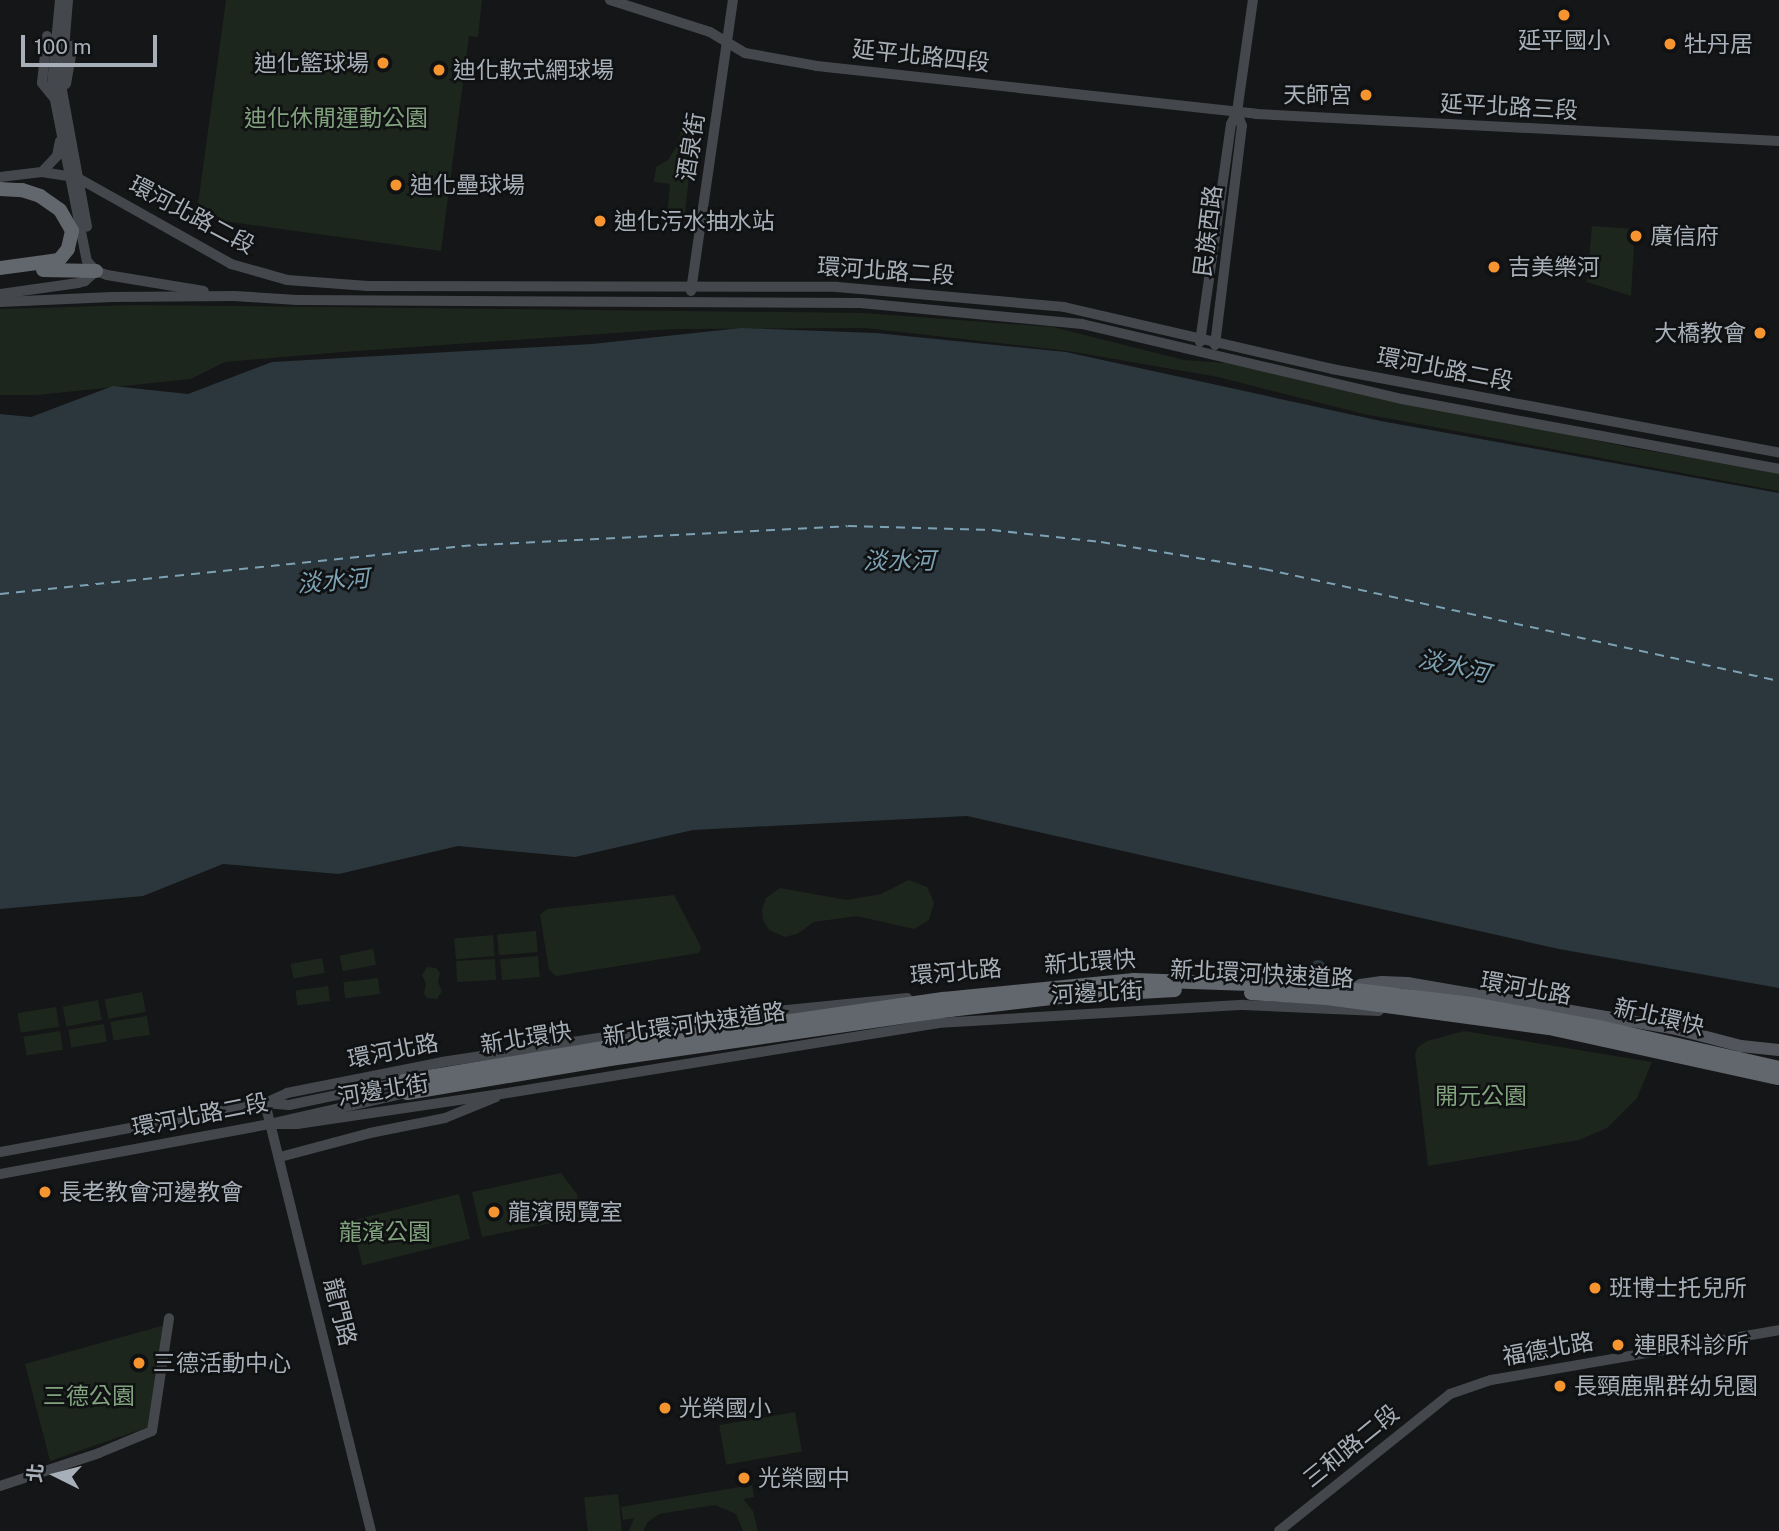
<!DOCTYPE html>
<html>
<head>
<meta charset="utf-8">
<style>
  body { margin:0 }
  #map { position:relative; width:1779px; height:1531px; overflow:hidden; background:#151617; font-family:"Public Sans","Noto Sans TC",sans-serif }
  div>[style] { position:absolute }
  [style*='--x'] { left:calc(var(--x)*1px); top:calc(var(--y)*1px); width:calc(var(--w)*1px); rotate:calc(var(--a)*1deg) }
  .green>* { inset:0; background:#1d261d; transform-origin:0 0 }
  .water>* { inset:0; background:#2b373c }
  .round { border-radius:50% }
  .ferry>* { height:2px; margin-top:-1px; transform-origin:0; background:repeating-linear-gradient(90deg,#7da2b4 0 9px,transparent 0 16px) }
  .secondary>* { height:10px; margin:-5px; padding:0 5px; transform-origin:5px; border-radius:5px; background:#44484d }
  .primary>* { height:12px; margin:-6px; padding:0 6px; transform-origin:6px; border-radius:6px; background:#52565c }
  .highway>* { height:14px; margin:-7px; padding:0 7px; transform-origin:7px; border-radius:7px; background:#62676e }
  .primary-bridge>* { height:12px; margin:-6px; padding:0 6px; transform-origin:6px; border-radius:6px; background:#52565c }
  .highway-bridge>* { height:14px; margin:-7px; padding:0 7px; transform-origin:7px; border-radius:7px; background:#62676e }
  .dots>* { width:19px; height:19px; translate:-50% -50%; box-sizing:border-box; border:4px solid #101112; border-radius:50% }
  span { translate:-50% -50%; white-space:nowrap; text-align:center; line-height:1.15; -webkit-text-stroke:5px #101112; paint-order:stroke }
  .poi-label { font-size:23px; color:#a7afb8 }
  .left { translate:0 -50%; text-align:left }
  .right { translate:-100% -50%; text-align:right }
  .street-label { font-size:23px; color:#a7afb8 }
  .park-label { font-size:23px; color:#81a37e }
  .water-label { font-size:24px; color:#7da2b4; font-style:italic }
  .north { position:absolute; left:21px; top:1440px; width:70px; height:70px; -webkit-text-stroke:5px #101112; paint-order:stroke; rotate:276deg; font-size:19px; font-weight:700; line-height:28px; text-align:center; color:#a7afb8 }
  .north::after { content:''; display:block; margin:auto; width:24px; height:32px; background:#a7afb8; clip-path:polygon(50% 0,100% 100%,50% 72%,0 100%) }
  .scale { position:absolute; left:21px; top:35px; width:136px; height:32px; box-sizing:border-box; border:4px solid #a7afb8; border-top:0; padding-left:9px; font-size:21px; line-height:24px; white-space:nowrap; color:#a7afb8; -webkit-text-stroke:5px #101112; paint-order:stroke }
</style>
</head>
<body>
<div id="map">
  <div class="green">
    <div style="clip-path:polygon(226px 0,482px 0,478px 37px,469px 36px,441px 251px,202px 218px,197px 211px)"></div>
    <div style="clip-path:polygon(692px 112px,696px 117px,684px 220px,667px 219px,670px 184px,654px 182px,656px 167px,668px 160px,679px 142px,683px 114px)"></div>
    <div style="clip-path:polygon(1592px 226px,1635px 229px,1631px 296px,1587px 282px)"></div>
    <div style="clip-path:polygon(136px 305px,865px 313px,1053px 327px,1184px 360px,1225px 363px,1632px 448px,1779px 472px,1779px 491px,1364px 414px,1218px 377px,1068px 351px,865px 328px,672px 329px,343px 352px,225px 362px,191px 379px,37px 395px,0 395px,0 309px)"></div>
    <div style="clip-path:polygon(909px 880px,927px 887px,934px 903px,929px 920px,914px 929px,857px 916px,814px 922px,797px 934px,785px 937px,769px 930px,763px 920px,762px 909px,766px 898px,780px 888px,847px 900px,881px 894px)"></div>
    <div style="clip-path:polygon(674px 895px,701px 947px,699px 953px,556px 976px,549px 970px,540px 915px,547px 909px)"></div>
    <div style="left:536px;top:931px;width:21px;height:39px;rotate:85deg"></div>
    <div style="left:493px;top:935px;width:21px;height:39px;rotate:85deg"></div>
    <div style="left:373px;top:949px;width:16px;height:34px;rotate:79deg"></div>
    <div style="left:538px;top:956px;width:21px;height:38px;rotate:85deg"></div>
    <div style="left:322px;top:958px;width:15px;height:32px;rotate:79deg"></div>
    <div style="left:495px;top:959px;width:21px;height:39px;rotate:87deg"></div>
    <div style="clip-path:polygon(427px 967px,436px 968px,440px 973px,438px 982px,442px 991px,437px 999px,427px 998px,424px 993px,426px 984px,422px 975px)"></div>
    <div style="left:378px;top:978px;width:16px;height:35px;rotate:83deg"></div>
    <div style="left:328px;top:986px;width:15px;height:33px;rotate:82deg"></div>
    <div style="left:142px;top:992px;width:20px;height:38px;rotate:79deg"></div>
    <div style="left:98px;top:1000px;width:20px;height:36px;rotate:79deg"></div>
    <div style="left:56px;top:1007px;width:20px;height:39px;rotate:81deg"></div>
    <div style="left:147px;top:1016px;width:19px;height:37px;rotate:81deg"></div>
    <div style="left:104px;top:1024px;width:18px;height:36px;rotate:81deg"></div>
    <div style="left:60px;top:1031px;width:19px;height:37px;rotate:81deg"></div>
    <div style="clip-path:polygon(1464px 1031px,1652px 1062px,1637px 1098px,1607px 1128px,1579px 1140px,1428px 1166px,1415px 1054px,1418px 1047px,1427px 1041px)"></div>
    <div style="clip-path:polygon(561px 1173px,577px 1194px,582px 1217px,482px 1237px,472px 1192px)"></div>
    <div style="left:459px;top:1194px;width:46px;height:111px;rotate:76deg"></div>
    <div style="clip-path:polygon(165px 1325px,148px 1427px,50px 1461px,25px 1364px)"></div>
    <div style="left:795px;top:1412px;width:40px;height:77px;rotate:80deg"></div>
    <div style="clip-path:polygon(752px 1485px,754px 1497px,743px 1499px,753px 1511px,758px 1531px,743px 1531px,736px 1514px,715px 1505px,659px 1514px,648px 1522px,643px 1531px,629px 1531px,634px 1518px,623px 1520px,621px 1507px)"></div>
    <div style="left:618px;top:1494px;width:37px;height:34px;rotate:84deg"></div>
  </div>
  <div class="water">
    <div style="clip-path:polygon(741px 328px,876px 333px,1066px 352px,1381px 421px,1779px 493px,1779px 988px,1559px 949px,967px 816px,693px 830px,575px 857px,458px 846px,339px 874px,223px 864px,143px 896px,0 909px,0 414px,31px 417px,113px 386px,188px 394px,272px 362px,592px 344px)"></div>
    <div class="round" style="left:1310px;top:960px;width:16px;height:16px"></div>
  </div>
  <div class="ferry">
    <div style="--x:0;--y:594;--w:481;--a:-5.9"></div>
    <div style="--x:478;--y:545;--w:370;--a:-2.9"></div>
    <div style="--x:848;--y:526;--w:144;--a:1.6"></div>
    <div style="--x:992;--y:530;--w:110;--a:6.3"></div>
    <div style="--x:1101;--y:542;--w:165;--a:9.4"></div>
    <div style="--x:1264;--y:569;--w:527;--a:12.27"></div>
  </div>
  <div class="secondary">
    <div style="--x:60;--y:0;--w:85;--a:95.4"></div>
    <div style="--x:52;--y:85;--w:179;--a:78.8"></div>
    <div style="--x:87;--y:261;--w:13;--a:48"></div>
    <div style="--x:96;--y:271;--w:12;--a:20"></div>
    <div style="--x:107;--y:275;--w:98;--a:9.4"></div>
    <div style="--x:68;--y:0;--w:85;--a:94.7"></div>
    <div style="--x:61;--y:85;--w:144;--a:79.6"></div>
    <div style="--x:610;--y:0;--w:105;--a:17.7"></div>
    <div style="--x:710;--y:32;--w:41;--a:31"></div>
    <div style="--x:745;--y:53;--w:73;--a:10.2"></div>
    <div style="--x:817;--y:66;--w:442;--a:6.2"></div>
    <div style="--x:1256;--y:114;--w:524;--a:2.96"></div>
    <div style="--x:47;--y:36;--w:47;--a:96.1"></div>
    <div style="--x:42;--y:83;--w:19;--a:51"></div>
    <div style="--x:66;--y:84;--w:39;--a:-80"></div>
    <div style="--x:42;--y:172;--w:22;--a:-47"></div>
    <div style="--x:57;--y:156;--w:15;--a:-79"></div>
    <div style="--x:0;--y:177;--w:42;--a:-6.8"></div>
    <div style="--x:42;--y:172;--w:36;--a:9"></div>
    <div style="--x:78;--y:178;--w:176;--a:29.3"></div>
    <div style="--x:231;--y:264;--w:58;--a:15.9"></div>
    <div style="--x:287;--y:280;--w:81;--a:4.2"></div>
    <div style="--x:368;--y:286;--w:469;--a:0.1"></div>
    <div style="--x:837;--y:287;--w:228;--a:5"></div>
    <div style="--x:1064;--y:307;--w:275;--a:13"></div>
    <div style="--x:1332;--y:369;--w:455;--a:10.6"></div>
    <div style="--x:691;--y:291;--w:294;--a:-81.8"></div>
    <div style="--x:0;--y:294;--w:79;--a:-8"></div>
    <div style="--x:78;--y:283;--w:7;--a:-16"></div>
    <div style="--x:85;--y:281;--w:15;--a:-42"></div>
    <div style="--x:0;--y:302;--w:112;--a:-2.6"></div>
    <div style="--x:112;--y:297;--w:122;--a:-0.5"></div>
    <div style="--x:234;--y:296;--w:63;--a:3.6"></div>
    <div style="--x:297;--y:300;--w:563;--a:0.31"></div>
    <div style="--x:860;--y:303;--w:223;--a:5.4"></div>
    <div style="--x:1082;--y:324;--w:329;--a:13.2"></div>
    <div style="--x:1402;--y:399;--w:383;--a:10.5"></div>
    <div style="--x:1200;--y:342;--w:220;--a:-81.9"></div>
    <div style="--x:1231;--y:124;--w:13;--a:-63"></div>
    <div style="--x:1237;--y:112;--w:113;--a:-81.9"></div>
    <div style="--x:1215;--y:345;--w:221;--a:-83"></div>
    <div style="--x:1242;--y:126;--w:15;--a:-110"></div>
    <div style="--x:265;--y:1103;--w:24;--a:-24"></div>
    <div style="--x:287;--y:1093;--w:158;--a:-11.3"></div>
    <div style="--x:442;--y:1062;--w:329;--a:-8.7"></div>
    <div style="--x:767;--y:1012;--w:141;--a:-5.7"></div>
    <div style="--x:265;--y:1103;--w:441;--a:76.1"></div>
    <div style="--x:270;--y:1124;--w:27;--a:0"></div>
    <div style="--x:297;--y:1124;--w:206;--a:-8.4"></div>
    <div style="--x:501;--y:1094;--w:442;--a:-9.2"></div>
    <div style="--x:937;--y:1023;--w:307;--a:-3.4"></div>
    <div style="--x:1243;--y:1005;--w:136;--a:2.5"></div>
    <div style="--x:0;--y:1152;--w:269;--a:-10.5"></div>
    <div style="--x:265;--y:1103;--w:24;--a:5"></div>
    <div style="--x:289;--y:1105;--w:117;--a:-11.8"></div>
    <div style="--x:280;--y:1157;--w:93;--a:-14.9"></div>
    <div style="--x:370;--y:1133;--w:76;--a:-11.3"></div>
    <div style="--x:445;--y:1118;--w:55;--a:-22.4"></div>
    <div style="--x:0;--y:1174;--w:275;--a:-10.5"></div>
    <div style="--x:270;--y:1124;--w:140;--a:-12.8"></div>
    <div style="--x:0;--y:1486;--w:104;--a:-18.4"></div>
    <div style="--x:99;--y:1453;--w:57;--a:-22.5"></div>
    <div style="--x:152;--y:1431;--w:114;--a:-81.4"></div>
    <div style="--x:1279;--y:1531;--w:219;--a:-38.7"></div>
    <div style="--x:1450;--y:1394;--w:43;--a:-18.9"></div>
    <div style="--x:1491;--y:1380;--w:292;--a:-9.8"></div>
  </div>
  <div class="primary">
    <div style="--x:1353;--y:986;--w:29;--a:-8"></div>
    <div style="--x:1382;--y:982;--w:25;--a:2"></div>
    <div style="--x:1407;--y:983;--w:131;--a:9.7"></div>
  </div>
  <div class="highway">
    <div style="--x:0;--y:189;--w:22;--a:3"></div>
    <div style="--x:22;--y:190;--w:19;--a:18"></div>
    <div style="--x:40;--y:196;--w:24;--a:35"></div>
    <div style="--x:60;--y:210;--w:24;--a:60"></div>
    <div style="--x:72;--y:231;--w:18;--a:103"></div>
    <div style="--x:68;--y:249;--w:14;--a:129"></div>
    <div style="--x:59;--y:260;--w:60;--a:172.3"></div>
    <div style="--x:43;--y:270;--w:53;--a:1.1"></div>
  </div>
  <div class="primary-bridge">
    <div style="--x:1536;--y:1005;--w:142;--a:9.7"></div>
    <div style="--x:1676;--y:1029;--w:67;--a:14.7"></div>
    <div style="--x:1741;--y:1046;--w:38;--a:6"></div>
  </div>
  <div class="highway-bridge">
    <div style="--x:1251;--y:993;--w:76;--a:3.8"></div>
    <div style="--x:1327;--y:998;--w:224;--a:7.7"></div>
    <div style="--x:1549;--y:1028;--w:235;--a:12.3"></div>
    <div style="--x:404;--y:1081;--w:202;--a:-9.4"></div>
    <div style="--x:603;--y:1048;--w:345;--a:-8.2"></div>
    <div style="--x:944;--y:999;--w:191;--a:-5.7"></div>
    <div style="--x:1134;--y:980;--w:196;--a:2"></div>
    <div style="--x:1330;--y:987;--w:143;--a:6.8"></div>
    <div style="--x:1472;--y:1004;--w:129;--a:10.3"></div>
    <div style="--x:1599;--y:1027;--w:185;--a:12.8"></div>
    <div style="--x:407;--y:1093;--w:206;--a:-9.5"></div>
    <div style="--x:610;--y:1059;--w:344;--a:-8.2"></div>
    <div style="--x:950;--y:1010;--w:121;--a:-6.7"></div>
    <div style="--x:1070;--y:996;--w:105;--a:-3.3"></div>
  </div>
  <div class="dots">
    <div style="left:1564px;top:15px;background:#f6952f"></div>
    <div style="left:1670px;top:44px;background:#f6952f"></div>
    <div style="left:383px;top:63px;background:#f6952f"></div>
    <div style="left:439px;top:70px;background:#f6952f"></div>
    <div style="left:1366px;top:95px;background:#f6952f"></div>
    <div style="left:396px;top:185px;background:#f6952f"></div>
    <div style="left:600px;top:221px;background:#f6952f"></div>
    <div style="left:1636px;top:236px;background:#f6952f"></div>
    <div style="left:1494px;top:267px;background:#f6952f"></div>
    <div style="left:1760px;top:333px;background:#f6952f"></div>
    <div style="left:45px;top:1192px;background:#f6952f"></div>
    <div style="left:494px;top:1212px;background:#f6952f"></div>
    <div style="left:1595px;top:1288px;background:#f6952f"></div>
    <div style="left:1618px;top:1345px;background:#f6952f"></div>
    <div style="left:139px;top:1363px;background:#f6952f"></div>
    <div style="left:1560px;top:1386px;background:#f6952f"></div>
    <div style="left:665px;top:1408px;background:#f6952f"></div>
    <div style="left:744px;top:1478px;background:#f6952f"></div>
  </div>
  <div class="poi-label">
    <span style="left:1564px;top:40px">延平國小</span>
    <span class="left" style="left:1684px;top:44px">牡丹居</span>
    <span class="right" style="left:369px;top:63px">迪化籃球場</span>
    <span class="left" style="left:453px;top:70px">迪化軟式網球場</span>
    <span class="right" style="left:1352px;top:95px">天師宮</span>
    <span class="left" style="left:410px;top:185px">迪化壘球場</span>
    <span class="left" style="left:614px;top:221px">迪化污水抽水站</span>
    <span class="left" style="left:1650px;top:236px">廣信府</span>
    <span class="left" style="left:1508px;top:267px">吉美樂河</span>
    <span class="right" style="left:1746px;top:333px">大橋教會</span>
    <span class="left" style="left:59px;top:1192px">長老教會河邊教會</span>
    <span class="left" style="left:508px;top:1212px">龍濱閱覽室</span>
    <span class="left" style="left:1609px;top:1288px">班博士托兒所</span>
    <span class="left" style="left:1634px;top:1345px">連眼科診所</span>
    <span class="left" style="left:153px;top:1363px">三德活動中心</span>
    <span class="left" style="left:1574px;top:1386px">長頸鹿鼎群幼兒園</span>
    <span class="left" style="left:679px;top:1408px">光榮國小</span>
    <span class="left" style="left:758px;top:1478px">光榮國中</span>
  </div>
  <div class="street-label">
    <span style="left:921px;top:56px;rotate:6deg">延平北路四段</span>
    <span style="left:1509px;top:107px;rotate:3deg">延平北路三段</span>
    <span style="left:691px;top:147px;rotate:-81deg">酒泉街</span>
    <span style="left:192px;top:215px;rotate:28deg">環河北路二段</span>
    <span style="left:1208px;top:231px;rotate:-83deg">民族西路</span>
    <span style="left:886px;top:271px;rotate:4deg">環河北路二段</span>
    <span style="left:1445px;top:369px;rotate:11deg">環河北路二段</span>
    <span style="left:1090px;top:962px;rotate:-4deg">新北環快</span>
    <span style="left:956px;top:972px;rotate:-5deg">環河北路</span>
    <span style="left:1262px;top:974px;rotate:3deg">新北環河快速道路</span>
    <span style="left:1526px;top:988px;rotate:10deg">環河北路</span>
    <span style="left:1097px;top:993px;rotate:-3deg">河邊北街</span>
    <span style="left:1659px;top:1017px;rotate:13deg">新北環快</span>
    <span style="left:694px;top:1024px;rotate:-8deg">新北環河快速道路</span>
    <span style="left:526px;top:1038px;rotate:-9deg">新北環快</span>
    <span style="left:393px;top:1051px;rotate:-11deg">環河北路</span>
    <span style="left:383px;top:1090px;rotate:-9deg">河邊北街</span>
    <span style="left:200px;top:1115px;rotate:-11deg">環河北路二段</span>
    <span style="left:340px;top:1312px;rotate:76deg">龍門路</span>
    <span style="left:1548px;top:1349px;rotate:-10deg">福德北路</span>
    <span style="left:1351px;top:1446px;rotate:-39deg">三和路二段</span>
  </div>
  <div class="park-label">
    <span style="left:336px;top:118px">迪化休閒運動公園</span>
    <span style="left:1481px;top:1096px">開元公園</span>
    <span style="left:385px;top:1232px">龍濱公園</span>
    <span style="left:89px;top:1396px">三德公園</span>
  </div>
  <div class="water-label">
    <span style="left:899px;top:561px">淡水河</span>
    <span style="left:333px;top:581px;rotate:-5deg">淡水河</span>
    <span style="left:1454px;top:666px;rotate:13deg">淡水河</span>
  </div>
  <div class="north">北</div>
  <div class="scale">100 m</div>
</div>
</body>
</html>
